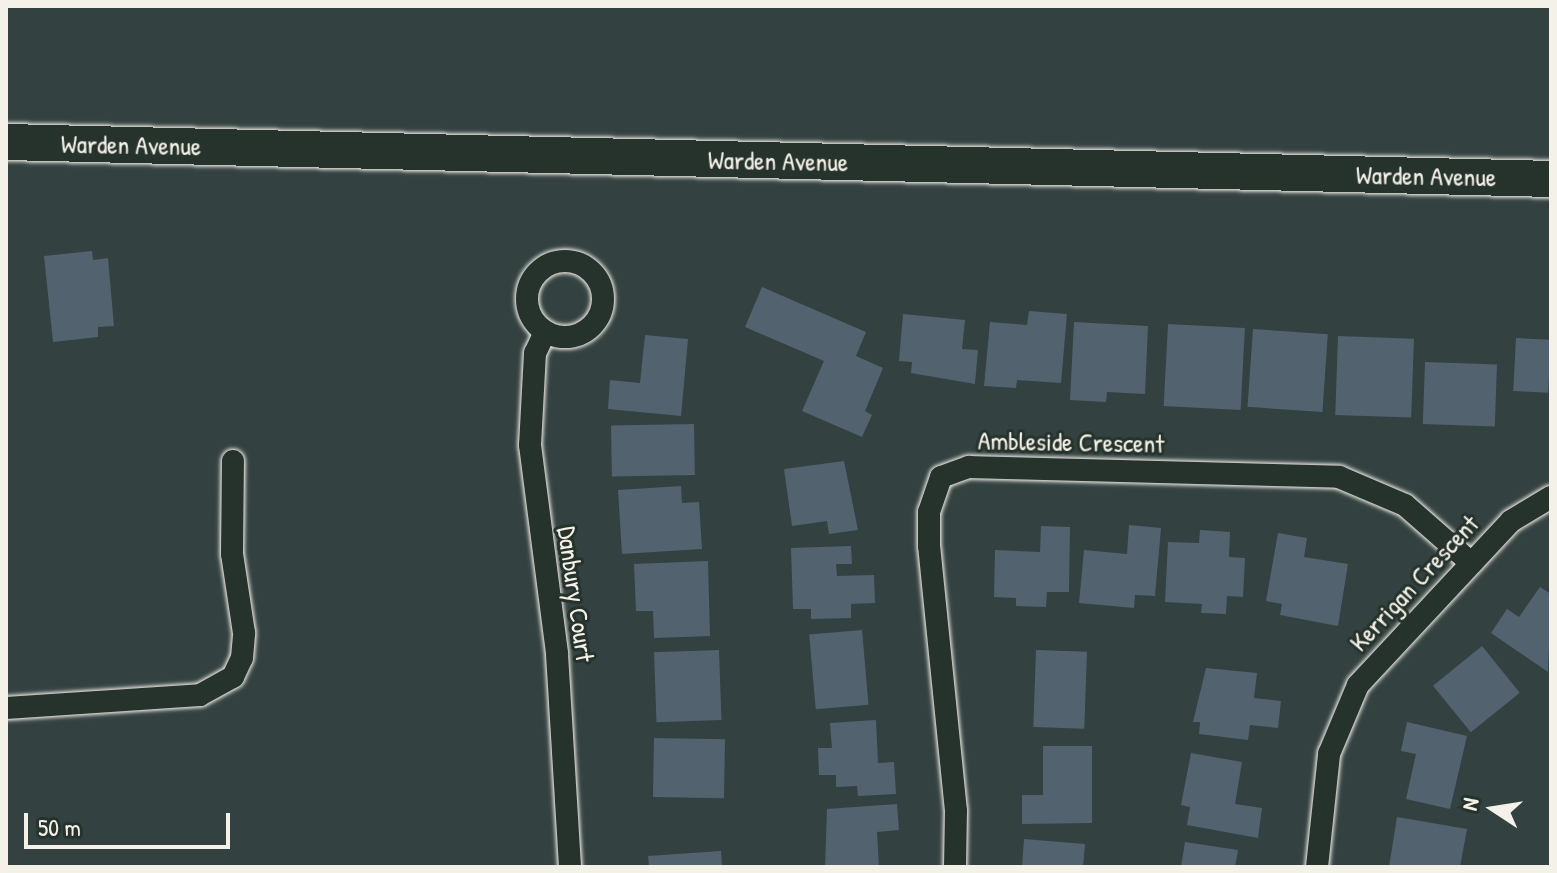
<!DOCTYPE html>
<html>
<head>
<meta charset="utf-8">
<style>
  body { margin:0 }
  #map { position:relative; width:1557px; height:873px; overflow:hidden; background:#334141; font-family:"Patrick Hand",sans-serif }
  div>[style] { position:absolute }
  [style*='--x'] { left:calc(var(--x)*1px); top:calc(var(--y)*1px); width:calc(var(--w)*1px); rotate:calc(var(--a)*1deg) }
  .building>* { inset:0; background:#52636f; transform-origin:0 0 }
  .roads { filter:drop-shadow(0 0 2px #f4f1e8) drop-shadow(0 0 2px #f4f1e8) }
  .minor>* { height:22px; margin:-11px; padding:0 11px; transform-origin:11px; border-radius:11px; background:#26332d }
  .minor>.ring { margin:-11px; padding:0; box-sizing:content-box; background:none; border:22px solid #26332d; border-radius:50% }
  .primary>* { height:36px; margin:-18px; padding:0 18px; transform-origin:18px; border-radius:18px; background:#26332d }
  span { translate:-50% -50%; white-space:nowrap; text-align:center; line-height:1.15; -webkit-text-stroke:6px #26332d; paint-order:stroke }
  .street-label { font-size:26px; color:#f4f1e8 }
  .frame { position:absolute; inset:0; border:8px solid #f4f1e8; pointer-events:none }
  .north { position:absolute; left:1453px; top:769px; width:80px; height:80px; -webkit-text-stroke:6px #26332d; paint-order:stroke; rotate:282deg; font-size:22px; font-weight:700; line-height:32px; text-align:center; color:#f4f1e8 }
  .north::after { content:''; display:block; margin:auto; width:28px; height:36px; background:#f4f1e8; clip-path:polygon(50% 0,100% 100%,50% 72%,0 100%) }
  .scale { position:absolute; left:24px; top:813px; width:206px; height:36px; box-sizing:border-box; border:4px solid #f4f1e8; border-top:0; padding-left:10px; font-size:24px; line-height:28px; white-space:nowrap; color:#f4f1e8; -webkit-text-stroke:6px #26332d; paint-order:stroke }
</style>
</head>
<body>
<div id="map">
  <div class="building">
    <div style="clip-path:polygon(92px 251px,93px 260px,108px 258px,114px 326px,98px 327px,98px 337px,53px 342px,44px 256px)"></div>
    <div style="clip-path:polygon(762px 287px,866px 332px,856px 356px,883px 368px,865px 411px,872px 415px,862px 437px,802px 411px,824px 361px,745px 327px)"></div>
    <div style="clip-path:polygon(1029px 311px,1067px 314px,1061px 383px,1017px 380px,1016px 388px,984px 386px,990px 322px,1027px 325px)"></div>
    <div style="clip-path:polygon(903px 314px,965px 320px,962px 349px,978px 350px,975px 384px,911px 373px,912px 362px,899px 361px)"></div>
    <div style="clip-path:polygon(1074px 322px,1148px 326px,1145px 394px,1107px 392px,1106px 402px,1070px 400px)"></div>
    <div style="left:1168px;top:324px;width:77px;height:82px;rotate:3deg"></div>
    <div style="left:1253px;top:329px;width:75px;height:78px;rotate:4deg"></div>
    <div style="clip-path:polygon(645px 335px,688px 339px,681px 416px,608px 409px,610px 380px,640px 383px)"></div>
    <div style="left:1338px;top:336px;width:76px;height:79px;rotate:2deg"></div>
    <div style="left:1516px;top:338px;width:35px;height:53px;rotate:3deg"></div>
    <div style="left:1425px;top:362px;width:72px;height:62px;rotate:2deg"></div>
    <div style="left:694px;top:424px;width:51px;height:83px;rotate:89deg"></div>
    <div style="clip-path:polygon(844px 461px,858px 530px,829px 534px,827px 521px,792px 526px,784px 469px)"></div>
    <div style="clip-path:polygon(681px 486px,682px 503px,699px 502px,702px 549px,622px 554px,618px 490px)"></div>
    <div style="clip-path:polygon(1129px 525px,1161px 528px,1155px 596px,1135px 595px,1134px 608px,1079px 603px,1084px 550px,1127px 554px)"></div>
    <div style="clip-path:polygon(1041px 526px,1070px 527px,1069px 592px,1047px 592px,1046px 607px,1016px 606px,1016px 598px,994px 597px,995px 550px,1040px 552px)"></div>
    <div style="clip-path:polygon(1200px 530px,1230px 532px,1229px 557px,1245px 558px,1243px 597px,1227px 596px,1226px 614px,1201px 613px,1202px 604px,1165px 602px,1168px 542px,1199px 543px)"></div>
    <div style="clip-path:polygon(1278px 533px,1307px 538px,1304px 557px,1348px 564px,1338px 626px,1280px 615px,1282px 604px,1266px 601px)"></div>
    <div style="clip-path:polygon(851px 546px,852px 564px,836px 564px,837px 576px,874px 575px,875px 603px,851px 604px,851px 618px,811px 619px,811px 609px,793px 609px,791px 548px)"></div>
    <div style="clip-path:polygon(708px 561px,710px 636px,654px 638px,653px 611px,636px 611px,634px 564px)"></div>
    <div style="clip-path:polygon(1540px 587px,1551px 594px,1548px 672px,1491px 633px,1507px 609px,1519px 617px)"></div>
    <div style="left:862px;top:630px;width:75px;height:53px;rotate:85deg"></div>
    <div style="left:1482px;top:646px;width:60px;height:63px;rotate:51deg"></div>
    <div style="left:719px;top:650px;width:70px;height:65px;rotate:88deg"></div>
    <div style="left:1036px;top:650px;width:51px;height:77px;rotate:2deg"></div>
    <div style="clip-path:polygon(1206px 668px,1257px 673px,1254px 698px,1281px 701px,1278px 728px,1250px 725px,1248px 740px,1199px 734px,1200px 722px,1193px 722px)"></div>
    <div style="clip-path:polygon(876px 720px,878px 763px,894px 762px,896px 794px,858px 796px,857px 786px,836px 787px,836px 775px,819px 775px,818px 748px,832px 748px,830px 723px)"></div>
    <div style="clip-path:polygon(1407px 722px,1467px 736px,1450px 809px,1406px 799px,1416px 754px,1401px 751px)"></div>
    <div style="left:654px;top:738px;width:71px;height:59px;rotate:1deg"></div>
    <div style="clip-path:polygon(1043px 746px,1092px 746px,1092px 823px,1022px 824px,1022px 795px,1043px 795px)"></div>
    <div style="clip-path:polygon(1191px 753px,1242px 762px,1235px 804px,1262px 808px,1258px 838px,1187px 825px,1190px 807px,1181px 805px)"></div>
    <div style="clip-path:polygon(897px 804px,899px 830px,877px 832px,879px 867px,825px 867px,827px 809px)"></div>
    <div style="clip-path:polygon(1397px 817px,1467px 829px,1460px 867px,1389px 867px)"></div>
    <div style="clip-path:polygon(1024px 839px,1085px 844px,1083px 867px,1022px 867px)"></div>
    <div style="clip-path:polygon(1185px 842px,1238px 850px,1235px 867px,1181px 867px)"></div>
    <div style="left:721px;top:851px;width:16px;height:73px;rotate:86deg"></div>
  </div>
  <div class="roads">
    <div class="minor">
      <div class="ring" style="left:527px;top:261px;width:54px;height:54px"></div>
      <div style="--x:545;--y:332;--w:23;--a:115"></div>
      <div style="--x:535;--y:353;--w:92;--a:93.1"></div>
      <div style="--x:530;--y:445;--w:211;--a:82.6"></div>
      <div style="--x:557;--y:654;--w:213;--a:86.5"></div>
      <div style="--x:6;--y:708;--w:194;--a:-3.8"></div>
      <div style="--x:200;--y:695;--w:38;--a:-29"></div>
      <div style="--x:233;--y:677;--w:21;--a:-65"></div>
      <div style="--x:242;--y:658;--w:25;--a:-85"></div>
      <div style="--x:244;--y:633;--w:80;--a:-98.6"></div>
      <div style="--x:232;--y:554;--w:93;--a:-89.4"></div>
      <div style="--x:955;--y:867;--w:56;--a:-89"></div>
      <div style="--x:956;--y:811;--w:266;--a:-95.8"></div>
      <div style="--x:929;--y:546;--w:34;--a:-90"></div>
      <div style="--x:929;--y:512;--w:37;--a:-71"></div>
      <div style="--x:941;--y:477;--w:30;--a:-20"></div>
      <div style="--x:969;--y:467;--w:370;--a:1.5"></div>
      <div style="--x:1339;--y:477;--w:72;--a:23"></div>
      <div style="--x:1405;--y:505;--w:88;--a:41.3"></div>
      <div style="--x:1317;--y:867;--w:114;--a:-83.9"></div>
      <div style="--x:1329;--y:754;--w:75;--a:-67.2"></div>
      <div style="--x:1358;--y:685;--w:224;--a:-47"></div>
      <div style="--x:1511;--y:521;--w:47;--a:-31"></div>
    </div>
    <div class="primary">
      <div style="--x:6;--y:142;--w:1545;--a:1.37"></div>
    </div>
  </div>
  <div class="street-label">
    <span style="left:131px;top:145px;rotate:1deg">Warden Avenue</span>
    <span style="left:778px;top:161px;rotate:1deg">Warden Avenue</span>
    <span style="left:1426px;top:176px;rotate:1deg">Warden Avenue</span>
    <span style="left:1071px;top:442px;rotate:1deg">Ambleside Crescent</span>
    <span style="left:1414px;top:583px;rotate:-47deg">Kerrigan Crescent</span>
    <span style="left:576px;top:594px;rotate:82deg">Danbury Court</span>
  </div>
  <div class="frame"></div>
  <div class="north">N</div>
  <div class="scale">50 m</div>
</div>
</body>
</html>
